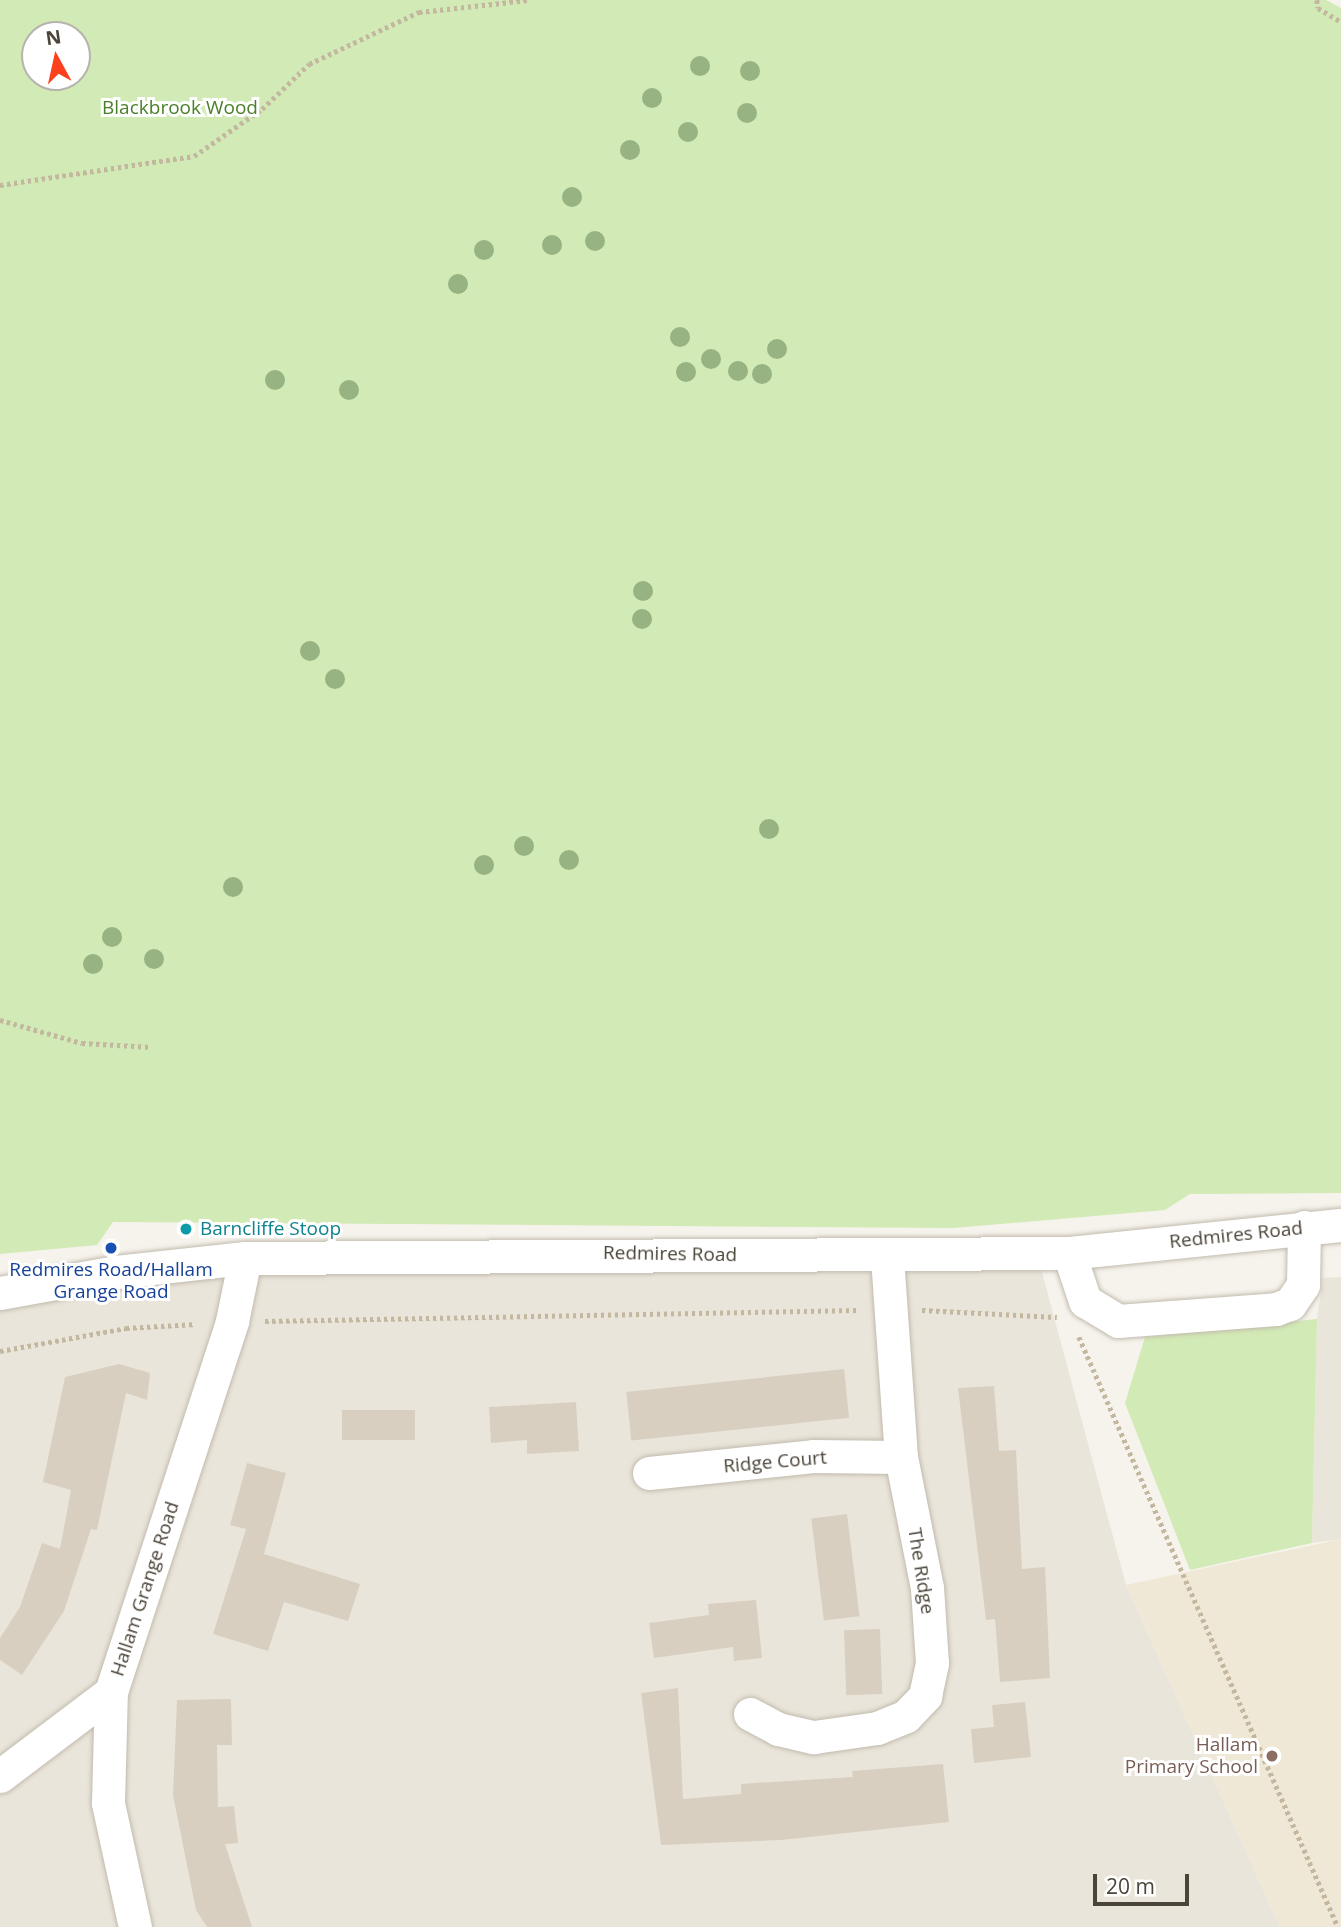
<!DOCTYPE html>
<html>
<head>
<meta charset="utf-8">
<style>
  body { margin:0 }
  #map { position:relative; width:1341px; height:1927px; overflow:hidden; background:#f6f3ec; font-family:"Open Sans",sans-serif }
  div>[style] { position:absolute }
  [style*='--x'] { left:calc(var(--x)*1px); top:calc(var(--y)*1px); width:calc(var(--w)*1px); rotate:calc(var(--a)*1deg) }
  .residential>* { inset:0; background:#eae5da }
  .education>* { inset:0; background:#efe8d6 }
  .green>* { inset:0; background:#d2eab5 }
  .building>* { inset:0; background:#d8cfc1; transform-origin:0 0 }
  .path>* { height:4.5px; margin-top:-2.25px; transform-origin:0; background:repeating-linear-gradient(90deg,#c4b79f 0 3.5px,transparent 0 7px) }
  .roads { filter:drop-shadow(0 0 2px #c2bbae) drop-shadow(0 0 2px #c2bbae) }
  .minor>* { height:33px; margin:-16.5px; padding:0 16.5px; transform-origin:16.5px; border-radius:16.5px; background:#fff }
  .trees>* { width:20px; height:20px; margin:-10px; border-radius:50%; background:#97b381 }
  .dots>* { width:19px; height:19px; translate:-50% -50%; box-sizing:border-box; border:4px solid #fff; border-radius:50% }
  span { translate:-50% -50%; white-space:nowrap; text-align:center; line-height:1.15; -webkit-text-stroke:6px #fff; paint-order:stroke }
  .park-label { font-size:19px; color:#4a7f2a }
  .culture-label { font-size:19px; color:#0d838f }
  .left { translate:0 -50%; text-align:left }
  .street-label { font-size:19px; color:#4b4439 }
  .transit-label { font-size:19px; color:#164399 }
  .education-label { font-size:19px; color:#785e54 }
  .right { translate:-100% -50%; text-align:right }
  .north { position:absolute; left:21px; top:21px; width:70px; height:70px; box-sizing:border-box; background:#fff; border:2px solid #b7b4b0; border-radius:50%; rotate:352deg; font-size:19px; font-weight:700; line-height:28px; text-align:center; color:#4b4439 }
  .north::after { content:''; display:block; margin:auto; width:24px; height:32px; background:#fc3f1d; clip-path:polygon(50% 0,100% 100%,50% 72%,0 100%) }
  .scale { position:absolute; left:1093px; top:1874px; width:96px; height:32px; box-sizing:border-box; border:4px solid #4b4439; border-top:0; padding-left:9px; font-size:21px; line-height:24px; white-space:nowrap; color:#4b4439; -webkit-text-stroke:5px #fff; paint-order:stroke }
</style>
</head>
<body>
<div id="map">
  <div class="residential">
    <div style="clip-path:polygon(1040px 1265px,1126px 1585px,1280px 1927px,0 1927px,0 1303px,289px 1267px)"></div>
    <div style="clip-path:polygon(1341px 1277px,1341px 1539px,1312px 1543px,1317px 1319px,1323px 1278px)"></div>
  </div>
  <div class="education">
    <div style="clip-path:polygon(1341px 1539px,1341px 1927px,1280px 1927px,1126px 1585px)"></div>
  </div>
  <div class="green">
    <div style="clip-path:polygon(evenodd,0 0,1326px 0,1341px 8px,1341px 1193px,1190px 1194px,1165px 1210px,953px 1228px,113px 1222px,97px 1245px,0 1254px,0 0,35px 35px,77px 35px,77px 77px,35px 77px,35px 35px)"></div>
    <div style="clip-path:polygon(1317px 1319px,1312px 1543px,1190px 1570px,1125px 1403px,1145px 1337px)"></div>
  </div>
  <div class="building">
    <div style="clip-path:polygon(119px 1364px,150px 1373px,147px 1400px,126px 1393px,97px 1530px,91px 1529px,64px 1611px,22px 1675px,0 1660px,0 1638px,20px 1607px,42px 1543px,60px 1549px,71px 1490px,43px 1482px,65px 1377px)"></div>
    <div style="left:844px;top:1369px;width:49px;height:219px;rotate:84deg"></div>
    <div style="clip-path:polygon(994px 1386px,999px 1451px,1016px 1450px,1022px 1569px,1045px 1567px,1050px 1678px,1000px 1682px,995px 1619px,986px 1620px,958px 1388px)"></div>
    <div style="clip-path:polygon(576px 1402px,579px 1451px,527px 1454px,527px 1440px,491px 1443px,489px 1407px)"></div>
    <div style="left:342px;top:1410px;width:73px;height:30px"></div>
    <div style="clip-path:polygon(247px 1463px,286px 1473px,264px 1554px,360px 1584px,348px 1621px,284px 1602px,268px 1651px,213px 1634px,246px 1529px,230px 1525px)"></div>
    <div style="left:847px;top:1514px;width:103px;height:36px;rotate:83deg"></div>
    <div style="clip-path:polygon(756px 1600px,762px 1658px,734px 1661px,733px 1647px,654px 1658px,649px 1623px,709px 1615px,708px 1604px)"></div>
    <div style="left:880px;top:1629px;width:65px;height:36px;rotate:88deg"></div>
    <div style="clip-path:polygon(678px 1688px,683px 1799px,741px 1794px,741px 1784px,853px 1777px,852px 1771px,943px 1764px,949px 1822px,781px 1840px,661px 1845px,641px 1693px)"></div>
    <div style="clip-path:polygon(231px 1699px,232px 1745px,217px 1745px,218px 1807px,234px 1806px,238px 1843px,225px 1844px,252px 1927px,207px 1927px,196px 1910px,173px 1795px,177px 1700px)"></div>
    <div style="clip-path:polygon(1025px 1702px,1031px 1757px,974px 1763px,971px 1729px,994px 1727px,992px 1705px)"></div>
  </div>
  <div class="path">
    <div style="--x:1317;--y:0;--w:8;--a:83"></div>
    <div style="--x:1318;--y:8;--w:27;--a:31"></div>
    <div style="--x:0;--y:185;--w:196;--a:-8.5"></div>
    <div style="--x:194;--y:156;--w:83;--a:-34.7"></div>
    <div style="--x:262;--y:109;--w:65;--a:-43.8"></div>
    <div style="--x:309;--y:64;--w:122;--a:-25.3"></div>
    <div style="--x:419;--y:12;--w:111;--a:-6.2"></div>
    <div style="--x:0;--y:1020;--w:85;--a:15.7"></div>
    <div style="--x:82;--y:1043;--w:69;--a:3.3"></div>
    <div style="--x:922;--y:1310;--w:135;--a:3"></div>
    <div style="--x:265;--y:1321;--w:593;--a:-1.06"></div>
    <div style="--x:1079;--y:1337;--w:644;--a:66.3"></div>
    <div style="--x:0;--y:1351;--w:128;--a:-10.3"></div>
    <div style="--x:126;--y:1328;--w:70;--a:-3.3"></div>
  </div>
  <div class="roads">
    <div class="minor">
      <div style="--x:1069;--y:1253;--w:51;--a:71.6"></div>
      <div style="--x:1085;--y:1301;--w:39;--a:31"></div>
      <div style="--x:1118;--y:1321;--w:158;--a:-4.3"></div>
      <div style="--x:1276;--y:1309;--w:15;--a:-20"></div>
      <div style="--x:1290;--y:1304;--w:23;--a:-56"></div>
      <div style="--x:1303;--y:1285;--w:58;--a:-89"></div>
      <div style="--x:0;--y:1293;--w:118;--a:-10.3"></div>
      <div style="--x:116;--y:1272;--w:130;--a:-6.2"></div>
      <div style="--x:245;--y:1258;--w:824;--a:-0.35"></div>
      <div style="--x:1069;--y:1253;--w:273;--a:-5.9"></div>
      <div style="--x:649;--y:1473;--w:165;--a:-5.9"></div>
      <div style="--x:813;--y:1456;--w:88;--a:0.7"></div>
      <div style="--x:750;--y:1714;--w:32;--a:28"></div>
      <div style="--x:778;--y:1729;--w:37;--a:13"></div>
      <div style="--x:814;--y:1737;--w:64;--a:-8.1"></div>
      <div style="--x:877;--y:1728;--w:31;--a:-22"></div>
      <div style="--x:906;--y:1716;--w:28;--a:-46"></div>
      <div style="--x:925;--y:1696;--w:34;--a:-78"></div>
      <div style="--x:932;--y:1663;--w:75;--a:-93.8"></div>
      <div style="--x:927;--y:1588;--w:134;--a:-101.2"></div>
      <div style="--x:901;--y:1457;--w:201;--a:-94"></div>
      <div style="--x:0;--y:1776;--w:139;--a:-37.1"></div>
      <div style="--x:135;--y:1927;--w:127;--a:-102.3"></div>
      <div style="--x:108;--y:1803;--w:111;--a:-88.5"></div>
      <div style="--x:111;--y:1692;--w:390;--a:-71.9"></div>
      <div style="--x:232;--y:1321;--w:64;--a:-78.3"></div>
    </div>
  </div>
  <div class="trees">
    <div style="left:700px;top:66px"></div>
    <div style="left:750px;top:71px"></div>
    <div style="left:652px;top:98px"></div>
    <div style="left:747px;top:113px"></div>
    <div style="left:688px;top:132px"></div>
    <div style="left:630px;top:150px"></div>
    <div style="left:572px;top:197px"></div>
    <div style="left:595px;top:241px"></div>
    <div style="left:552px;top:245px"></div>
    <div style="left:484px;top:250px"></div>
    <div style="left:458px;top:284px"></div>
    <div style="left:680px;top:337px"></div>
    <div style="left:777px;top:349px"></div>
    <div style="left:711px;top:359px"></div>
    <div style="left:738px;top:371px"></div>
    <div style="left:686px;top:372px"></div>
    <div style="left:762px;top:374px"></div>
    <div style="left:275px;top:380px"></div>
    <div style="left:349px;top:390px"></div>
    <div style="left:643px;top:591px"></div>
    <div style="left:642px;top:619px"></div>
    <div style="left:310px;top:651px"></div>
    <div style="left:335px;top:679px"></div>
    <div style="left:769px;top:829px"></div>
    <div style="left:524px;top:846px"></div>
    <div style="left:569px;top:860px"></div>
    <div style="left:484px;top:865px"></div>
    <div style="left:233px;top:887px"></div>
    <div style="left:112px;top:937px"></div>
    <div style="left:154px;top:959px"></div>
    <div style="left:93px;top:964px"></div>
  </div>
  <div class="dots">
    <div style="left:186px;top:1229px;background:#0f9aa8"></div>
    <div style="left:111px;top:1248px;background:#1a4fb4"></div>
    <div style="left:1272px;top:1756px;background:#8d6e63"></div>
  </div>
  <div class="park-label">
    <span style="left:180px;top:108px">Blackbrook Wood</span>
  </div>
  <div class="culture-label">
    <span class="left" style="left:200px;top:1229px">Barncliffe Stoop</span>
  </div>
  <div class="street-label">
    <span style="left:1236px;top:1235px;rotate:-6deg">Redmires Road</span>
    <span style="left:670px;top:1254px;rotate:1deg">Redmires Road</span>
    <span style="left:775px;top:1462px;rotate:-5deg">Ridge Court</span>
    <span style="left:921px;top:1571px;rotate:81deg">The Ridge</span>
    <span style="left:145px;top:1589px;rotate:-72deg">Hallam Grange Road</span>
  </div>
  <div class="transit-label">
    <span style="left:111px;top:1281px">Redmires Road/Hallam<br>Grange Road</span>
  </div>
  <div class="education-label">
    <span class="right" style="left:1258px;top:1756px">Hallam<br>Primary School</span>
  </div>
  <div class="north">N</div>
  <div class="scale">20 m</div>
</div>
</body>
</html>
